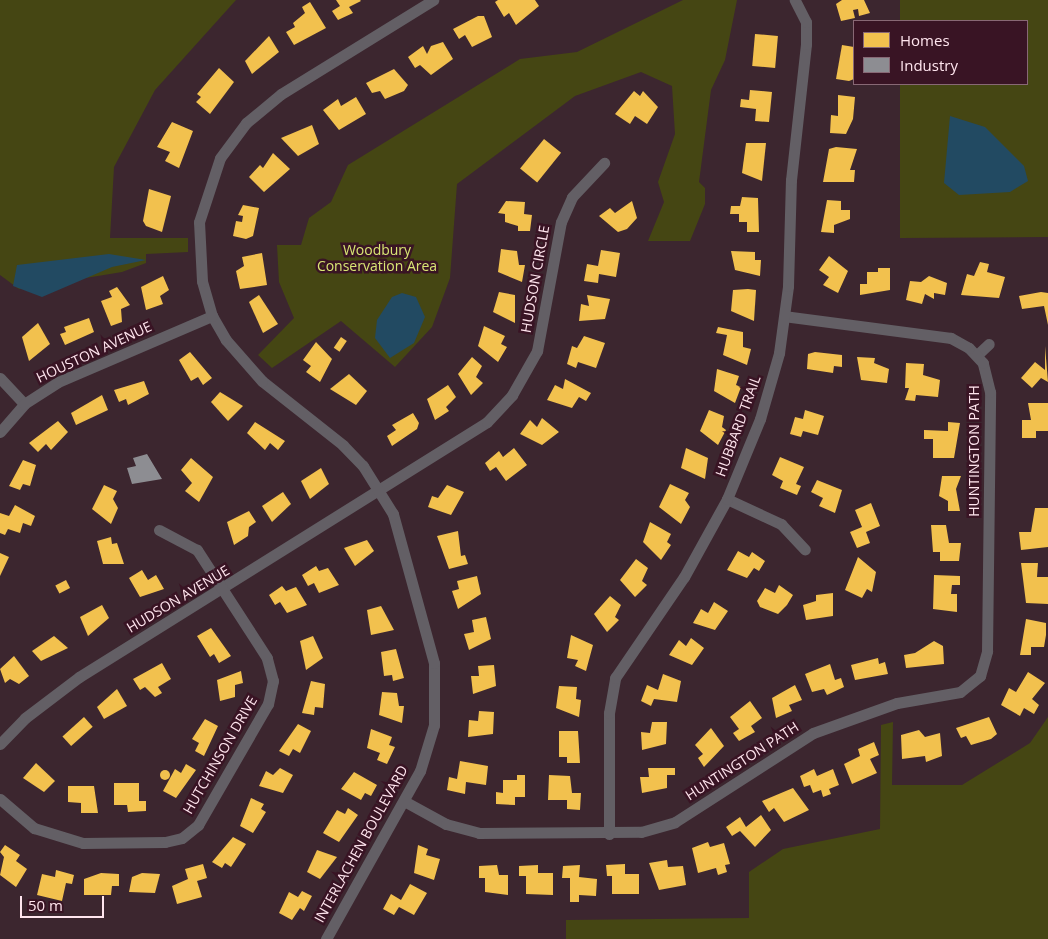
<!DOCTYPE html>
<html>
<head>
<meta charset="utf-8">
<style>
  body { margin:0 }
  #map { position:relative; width:1048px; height:939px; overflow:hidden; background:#3c262f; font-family:"Open Sans",sans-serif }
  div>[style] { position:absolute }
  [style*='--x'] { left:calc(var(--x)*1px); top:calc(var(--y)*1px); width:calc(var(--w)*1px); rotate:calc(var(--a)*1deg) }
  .green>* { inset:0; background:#454613 }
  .water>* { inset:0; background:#224a62 }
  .homes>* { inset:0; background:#f2c14e; transform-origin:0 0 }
  .round { border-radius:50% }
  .industry>* { inset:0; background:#8d8d92 }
  .street>* { height:11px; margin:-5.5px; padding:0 5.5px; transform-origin:5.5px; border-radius:5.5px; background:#635f65 }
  span { translate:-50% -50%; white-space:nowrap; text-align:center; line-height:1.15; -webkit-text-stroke:5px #391424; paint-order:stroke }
  .park-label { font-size:14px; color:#d9e674 }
  .street-label { font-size:14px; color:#ffe5ee }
  .legend { position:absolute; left:853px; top:20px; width:175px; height:65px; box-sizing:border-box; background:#391424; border:1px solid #886875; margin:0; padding:6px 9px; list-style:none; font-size:15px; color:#ffe5ee }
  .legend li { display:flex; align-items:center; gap:10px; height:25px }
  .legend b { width:25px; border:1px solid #886875 }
  .scale { position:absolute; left:20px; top:896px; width:84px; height:22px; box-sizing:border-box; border:2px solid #ffe5ee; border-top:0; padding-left:6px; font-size:15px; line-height:18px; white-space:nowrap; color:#ffe5ee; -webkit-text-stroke:4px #391424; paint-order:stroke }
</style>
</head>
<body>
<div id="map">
  <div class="green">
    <div style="clip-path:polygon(0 0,236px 0,155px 90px,114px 167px,110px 238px,188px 238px,188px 252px,146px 254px,146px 263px,122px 272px,19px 289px,0 275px)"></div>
    <div style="clip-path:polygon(683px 0,737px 0,725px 60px,711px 90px,699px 182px,705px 188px,705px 204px,690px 241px,648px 241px,664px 202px,658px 182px,675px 134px,672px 86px,641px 72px,575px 96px,457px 184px,450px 278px,432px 327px,395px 367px,341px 321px,272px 368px,258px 355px,294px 318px,279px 282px,277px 245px,301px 245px,309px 218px,331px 202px,348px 165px,520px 59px,577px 52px)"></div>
    <div style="clip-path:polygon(900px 0,1048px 0,1048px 237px,900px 238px,900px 84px,1027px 84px,1027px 21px,900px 21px)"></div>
    <div style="clip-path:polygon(1048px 717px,1048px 939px,566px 939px,566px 920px,749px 918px,749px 872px,783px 849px,880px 829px,881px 725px,893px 722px,892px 785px,962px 785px,1030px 743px)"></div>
  </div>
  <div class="water">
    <div style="clip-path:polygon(950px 116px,985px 127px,1024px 166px,1028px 181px,1010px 192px,959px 195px,944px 183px)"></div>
    <div style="clip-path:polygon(109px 254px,146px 260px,112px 267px,42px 297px,13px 286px,17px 265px)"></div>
    <div style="clip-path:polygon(402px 293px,416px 297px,425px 317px,414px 343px,390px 358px,375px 338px,377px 320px,392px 297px)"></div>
  </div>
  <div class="homes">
    <div style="clip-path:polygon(336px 0,360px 0,361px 1px,349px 7px,353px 13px,338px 20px,332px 11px,340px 6px)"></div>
    <div style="clip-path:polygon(498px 0,535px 0,539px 6px,516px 25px,509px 13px,504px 17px,495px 2px)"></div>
    <div style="clip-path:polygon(842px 0,864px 0,870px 13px,859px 16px,858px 9px,853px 10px,855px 18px,841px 21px,836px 4px)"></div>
    <div style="clip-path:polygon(310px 2px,326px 28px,294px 45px,286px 32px,295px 27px,293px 23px,305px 13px,302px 7px)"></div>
    <div style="clip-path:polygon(478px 16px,484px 16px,492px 37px,472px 47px,465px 35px,459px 39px,453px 29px)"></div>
    <div style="left:755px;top:34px;width:23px;height:32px;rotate:5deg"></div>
    <div style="clip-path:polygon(269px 36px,279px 52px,252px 74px,245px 61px)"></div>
    <div style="clip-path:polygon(443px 42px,453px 59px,431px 75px,420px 65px,415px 68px,408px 57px,423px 46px,427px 54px,431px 46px)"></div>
    <div style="clip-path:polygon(842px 45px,854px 47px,854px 79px,849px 81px,836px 79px)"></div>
    <div style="clip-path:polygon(219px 68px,234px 82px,210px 114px,196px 102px,201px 97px,197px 94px)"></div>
    <div style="clip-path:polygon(394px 69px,408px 85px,404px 91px,385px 99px,380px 91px,372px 93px,366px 83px)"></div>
    <div style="clip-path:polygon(750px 90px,772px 92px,769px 122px,755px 121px,756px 109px,740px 107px,741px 99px,749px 100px)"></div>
    <div style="clip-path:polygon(634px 91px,640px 96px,643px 91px,658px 107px,647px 124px,635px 116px,630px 124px,615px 114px)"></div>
    <div style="clip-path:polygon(838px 95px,855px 97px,853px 119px,846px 134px,830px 133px,831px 115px,838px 116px)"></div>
    <div style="clip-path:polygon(356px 97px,366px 114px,339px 130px,323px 110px,338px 99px,341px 106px)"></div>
    <div style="clip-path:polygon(172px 122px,193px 131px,179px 168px,165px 161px,170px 152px,157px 147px)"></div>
    <div style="clip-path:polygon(312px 125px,319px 144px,298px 156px,281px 138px)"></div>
    <div style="left:544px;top:139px;width:22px;height:38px;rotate:39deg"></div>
    <div style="clip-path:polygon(746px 143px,766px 143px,762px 181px,742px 173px)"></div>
    <div style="clip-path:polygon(836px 147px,857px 149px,850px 170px,855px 170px,854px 182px,823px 182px,829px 149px)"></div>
    <div style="clip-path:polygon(273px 153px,290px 169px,264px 192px,249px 177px,260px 165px,263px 168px)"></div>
    <div style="clip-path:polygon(149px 189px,171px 196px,162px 232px,146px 226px,143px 221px)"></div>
    <div style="clip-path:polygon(742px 197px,758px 198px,759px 232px,747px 232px,747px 222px,739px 222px,739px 214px,730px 214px,731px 206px,740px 206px)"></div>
    <div style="clip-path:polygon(827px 200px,841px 201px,841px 210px,850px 210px,850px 219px,834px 225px,834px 233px,821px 232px)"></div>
    <div style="clip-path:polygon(506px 201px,525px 202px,524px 214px,532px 215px,530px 231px,518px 231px,518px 226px,505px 222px,505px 214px,498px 213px)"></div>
    <div style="clip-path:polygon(632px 201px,637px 218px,627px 229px,618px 232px,599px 216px,610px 208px,615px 213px)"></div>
    <div style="clip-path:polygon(243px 205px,259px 208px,253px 236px,246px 239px,233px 236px,236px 221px,242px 222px,243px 216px,238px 215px)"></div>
    <div style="clip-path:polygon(501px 249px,517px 251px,519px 265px,525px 265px,522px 282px,498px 272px)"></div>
    <div style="clip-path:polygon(601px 250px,620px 253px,616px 277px,599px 274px,598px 283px,584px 281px,587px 264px,598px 266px)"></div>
    <div style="clip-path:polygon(731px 251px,755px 252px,755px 260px,761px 260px,760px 276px,735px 270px)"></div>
    <div style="clip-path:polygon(262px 253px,267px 285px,240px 289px,236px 271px,244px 266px,242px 257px)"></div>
    <div style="clip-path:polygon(829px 256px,848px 271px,838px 293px,823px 285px,829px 277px,819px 270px)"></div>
    <div style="clip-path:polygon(980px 262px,989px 264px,987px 272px,1005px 277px,999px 298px,961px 295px,967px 274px,974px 276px)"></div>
    <div style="clip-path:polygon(878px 268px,890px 268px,890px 290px,860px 295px,860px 284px,867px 284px,867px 272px,878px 272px)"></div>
    <div style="clip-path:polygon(163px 276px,169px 290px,160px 296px,163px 304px,146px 310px,141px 287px)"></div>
    <div style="clip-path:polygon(929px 276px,947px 283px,945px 295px,934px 293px,934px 299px,925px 294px,922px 304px,906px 300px,910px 281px,921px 282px)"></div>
    <div style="clip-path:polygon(117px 287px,130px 305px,121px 309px,122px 322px,111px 326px,101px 301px,112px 297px,109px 291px)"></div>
    <div style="clip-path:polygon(748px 289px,756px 290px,754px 321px,731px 311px,733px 290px)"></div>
    <div style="clip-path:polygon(499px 292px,515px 295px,515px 323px,493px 312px)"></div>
    <div style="clip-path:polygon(1041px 292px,1048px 293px,1048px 325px,1044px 306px,1022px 309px,1019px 296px)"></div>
    <div style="clip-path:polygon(259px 295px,278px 324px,263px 333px,249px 302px)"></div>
    <div style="clip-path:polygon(587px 295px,610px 299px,605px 319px,579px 321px,581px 304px,589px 306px)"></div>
    <div style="clip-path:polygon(89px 318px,94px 332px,65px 345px,60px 334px,66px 332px,64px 327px)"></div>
    <div style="clip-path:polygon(38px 323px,50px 344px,29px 361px,22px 337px)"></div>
    <div style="clip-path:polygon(484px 326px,505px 336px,501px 344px,507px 347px,498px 362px,478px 346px)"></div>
    <div style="clip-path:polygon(718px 327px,743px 332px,743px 347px,751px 349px,747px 365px,723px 355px,727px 335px,716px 333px)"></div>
    <div style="clip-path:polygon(584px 336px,605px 343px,596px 368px,578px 362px,576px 368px,567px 364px,572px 346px,577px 348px)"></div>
    <div style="left:341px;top:337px;width:7px;height:13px;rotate:34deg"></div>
    <div style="clip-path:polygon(316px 342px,332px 359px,320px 382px,306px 372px,311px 366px,303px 360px)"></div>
    <div style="clip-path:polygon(1045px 346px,1048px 382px,1041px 378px,1032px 388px,1021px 378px,1035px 362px,1045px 370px)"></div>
    <div style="clip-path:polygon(190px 352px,212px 378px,203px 385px,198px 377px,191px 381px,179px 360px)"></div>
    <div style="clip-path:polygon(815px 352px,842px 355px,842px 367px,834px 366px,833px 373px,807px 369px,808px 354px)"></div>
    <div style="clip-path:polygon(472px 357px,482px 366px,476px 377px,483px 383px,471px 395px,458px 374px)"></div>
    <div style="clip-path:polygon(857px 357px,875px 358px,874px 363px,889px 369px,887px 383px,861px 380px)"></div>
    <div style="clip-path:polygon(906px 363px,924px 364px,923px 375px,940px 380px,938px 397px,916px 395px,915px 401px,905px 400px,909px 388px,905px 388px)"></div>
    <div style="clip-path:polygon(717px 369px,739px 376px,736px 385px,741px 387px,735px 403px,714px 391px)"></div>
    <div style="clip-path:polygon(349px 374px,367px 391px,356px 405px,330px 389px)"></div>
    <div style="clip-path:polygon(565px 379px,591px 393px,586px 401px,579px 397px,572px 408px,547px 400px,555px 385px,563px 389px)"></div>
    <div style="clip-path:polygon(144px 381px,149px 394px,128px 405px,126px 399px,119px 402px,114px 390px)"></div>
    <div style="clip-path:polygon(448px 385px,456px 397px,446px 407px,449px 411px,435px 420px,427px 399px)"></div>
    <div style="clip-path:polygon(220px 392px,243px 406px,228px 421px,211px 402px)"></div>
    <div style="clip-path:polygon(102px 395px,108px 410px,76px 425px,71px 413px)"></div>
    <div style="clip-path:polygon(1028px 403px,1048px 403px,1048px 431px,1036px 431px,1036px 438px,1022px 438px,1022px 420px,1031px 420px)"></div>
    <div style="clip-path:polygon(709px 410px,724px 416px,722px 427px,726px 430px,718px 445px,700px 431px)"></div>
    <div style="clip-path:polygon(805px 410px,824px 416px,818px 435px,803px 431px,801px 437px,790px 434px,795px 417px,803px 419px)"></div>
    <div style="clip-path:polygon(413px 413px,419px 423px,417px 429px,392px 446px,387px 436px,396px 430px,392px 425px)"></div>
    <div style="clip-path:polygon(542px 418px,559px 432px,542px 445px,520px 434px,530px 420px,537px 427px)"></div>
    <div style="clip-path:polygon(58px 421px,68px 432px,51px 450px,46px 444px,38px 452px,29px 443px)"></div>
    <div style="clip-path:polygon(255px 422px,285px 441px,278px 450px,270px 443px,265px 450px,247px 433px)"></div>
    <div style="clip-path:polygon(948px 422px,960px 423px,954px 458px,933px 458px,933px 439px,924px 439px,924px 430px,948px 431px)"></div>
    <div style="clip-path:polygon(514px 448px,527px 465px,506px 481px,496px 467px,490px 471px,485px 463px,499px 451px,503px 457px)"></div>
    <div style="clip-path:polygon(686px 448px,708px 458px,705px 479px,681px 468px)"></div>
    <div style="clip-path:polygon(780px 457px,804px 467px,796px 484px,801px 486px,797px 495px,780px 488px,783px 481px,772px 475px)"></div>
    <div style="clip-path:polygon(191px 458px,213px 477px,199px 502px,185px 491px,192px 483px,181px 470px)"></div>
    <div style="clip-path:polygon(23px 460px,36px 465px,30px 486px,23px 484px,20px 490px,9px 486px)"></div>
    <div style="clip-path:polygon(321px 468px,329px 484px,310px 499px,301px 481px)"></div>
    <div style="clip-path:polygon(942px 476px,961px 476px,956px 489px,960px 511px,948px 511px,948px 501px,939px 496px)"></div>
    <div style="clip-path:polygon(817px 480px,842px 490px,835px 513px,819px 506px,823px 498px,811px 492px)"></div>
    <div style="clip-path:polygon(670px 484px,689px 493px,685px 500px,690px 507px,681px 524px,659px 507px)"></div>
    <div style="clip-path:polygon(104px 485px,117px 491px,113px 499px,118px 508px,111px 524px,92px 509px)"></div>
    <div style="clip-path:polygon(447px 485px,464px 492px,451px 515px,428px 507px,432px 496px,438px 498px)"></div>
    <div style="clip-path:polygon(283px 492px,291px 504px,272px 522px,262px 506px)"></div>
    <div style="clip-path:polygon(871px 503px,880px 526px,866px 532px,870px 543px,857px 548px,850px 532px,862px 527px,855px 510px)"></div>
    <div style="clip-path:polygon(15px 505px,35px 516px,31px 526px,23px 523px,20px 533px,8px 529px,5px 535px,0 533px,0 513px,9px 516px)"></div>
    <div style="clip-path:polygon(1035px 508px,1048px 508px,1048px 547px,1021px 550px,1019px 532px,1031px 532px)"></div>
    <div style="clip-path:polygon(249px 511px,256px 522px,249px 527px,248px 536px,234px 545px,227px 522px)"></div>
    <div style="clip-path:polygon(650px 522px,671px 534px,667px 542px,671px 545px,661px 560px,643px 542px)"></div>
    <div style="clip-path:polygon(931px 525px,946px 525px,949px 543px,961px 543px,959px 561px,940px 561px,940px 552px,933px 552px)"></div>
    <div style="clip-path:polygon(458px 531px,461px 556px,465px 555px,468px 564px,449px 569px,437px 536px)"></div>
    <div style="clip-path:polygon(111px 537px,112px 544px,117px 543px,124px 564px,103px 564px,97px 541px)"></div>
    <div style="clip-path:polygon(367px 540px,374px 551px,355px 566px,344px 548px)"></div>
    <div style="clip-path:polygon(738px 551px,749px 557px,752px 552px,765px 561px,759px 571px,754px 568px,747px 578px,727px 570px)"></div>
    <div style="clip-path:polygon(0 553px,9px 557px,0 576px)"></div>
    <div style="clip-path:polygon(858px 557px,876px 572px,872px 592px,867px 589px,862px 598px,845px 590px)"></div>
    <div style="clip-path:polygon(636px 559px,648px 568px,642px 581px,647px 585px,635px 597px,620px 580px)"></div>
    <div style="clip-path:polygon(1021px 563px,1038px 563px,1037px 577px,1048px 577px,1048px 604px,1026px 603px)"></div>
    <div style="clip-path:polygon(316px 566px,319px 571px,328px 568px,339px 585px,319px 593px,314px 583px,308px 586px,302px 575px)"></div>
    <div style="clip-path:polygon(142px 570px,148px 580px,156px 575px,164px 589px,140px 597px,129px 578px)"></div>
    <div style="clip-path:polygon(934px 575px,960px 576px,960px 585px,952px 585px,951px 594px,957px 594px,957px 612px,933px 609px)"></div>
    <div style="clip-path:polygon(477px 576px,481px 594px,458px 609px,452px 591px,459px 589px,457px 581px)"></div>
    <div style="left:66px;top:580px;width:9px;height:12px;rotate:63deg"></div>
    <div style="clip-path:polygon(779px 585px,793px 595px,787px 605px,778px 614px,760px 607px,757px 601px,765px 588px,775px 593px)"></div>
    <div style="clip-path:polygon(282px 586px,286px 591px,296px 587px,307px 605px,287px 613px,280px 602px,275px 605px,269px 595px)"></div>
    <div style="clip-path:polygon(833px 593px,833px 616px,806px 620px,803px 605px,816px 601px,816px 595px)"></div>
    <div style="clip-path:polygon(610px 596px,621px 605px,615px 617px,619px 620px,607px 632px,594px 614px)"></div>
    <div style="clip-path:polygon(714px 602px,728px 611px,715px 630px,693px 623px,701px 609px,708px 613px)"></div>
    <div style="clip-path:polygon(102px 605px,109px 618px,88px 636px,80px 617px)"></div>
    <div style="clip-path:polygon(381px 606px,394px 630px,371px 635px,367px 610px)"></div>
    <div style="clip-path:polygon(486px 617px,491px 639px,469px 650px,464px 634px,474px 632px,472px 620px)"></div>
    <div style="clip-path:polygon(1026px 619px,1046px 623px,1046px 635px,1044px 647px,1031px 647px,1031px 655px,1020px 655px)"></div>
    <div style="clip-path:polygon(211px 628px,231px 656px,219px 663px,214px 654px,210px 657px,197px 636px)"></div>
    <div style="clip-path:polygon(571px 635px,593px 645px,586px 671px,575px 666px,578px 660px,567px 658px)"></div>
    <div style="clip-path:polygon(54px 636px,68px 648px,41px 661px,32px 651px)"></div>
    <div style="clip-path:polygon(313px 636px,323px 658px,306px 670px,300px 641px)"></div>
    <div style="clip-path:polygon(691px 638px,704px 648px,692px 665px,669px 655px,679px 640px,686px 646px)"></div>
    <div style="clip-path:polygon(934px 641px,943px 646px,944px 664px,906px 668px,904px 655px,915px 653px)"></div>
    <div style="clip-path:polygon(396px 649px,404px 678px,393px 681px,392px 675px,384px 676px,381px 652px)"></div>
    <div style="clip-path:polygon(14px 656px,29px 676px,19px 684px,10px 679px,5px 683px,0 669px)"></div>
    <div style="clip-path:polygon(878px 658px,879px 664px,885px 662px,888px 674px,855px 680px,851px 665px)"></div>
    <div style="clip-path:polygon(162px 663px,171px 679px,158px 687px,162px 693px,155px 697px,145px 687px,140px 690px,133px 679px)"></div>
    <div style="clip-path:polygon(830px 664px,835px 680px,841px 678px,844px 687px,827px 695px,824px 689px,812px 692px,805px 674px)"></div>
    <div style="clip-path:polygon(494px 665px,496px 686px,473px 694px,471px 676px,479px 676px,478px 666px)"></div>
    <div style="clip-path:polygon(241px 671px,243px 683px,235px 685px,235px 697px,220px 701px,217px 680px)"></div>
    <div style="clip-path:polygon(1028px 672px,1045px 683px,1032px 699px,1039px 705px,1034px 714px,1024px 708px,1020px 716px,1001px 705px,1009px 688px,1016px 692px)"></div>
    <div style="clip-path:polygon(663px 674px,681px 681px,677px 702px,654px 699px,651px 706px,641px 701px,647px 685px,658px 690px)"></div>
    <div style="clip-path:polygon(311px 681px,325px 684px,323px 708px,315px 707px,314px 715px,302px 713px)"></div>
    <div style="clip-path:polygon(795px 685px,802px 700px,789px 705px,792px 711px,776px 718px,772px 698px)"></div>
    <div style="clip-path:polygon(559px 686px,577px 687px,576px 699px,581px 700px,579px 717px,556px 708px)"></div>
    <div style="clip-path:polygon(117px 689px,127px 706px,104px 719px,97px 707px)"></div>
    <div style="clip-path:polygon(382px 692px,397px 693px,399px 706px,404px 706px,402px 723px,379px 715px)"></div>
    <div style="clip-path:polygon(750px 701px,762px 718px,751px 726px,755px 732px,739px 741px,733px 733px,739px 729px,730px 717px)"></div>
    <div style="clip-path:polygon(479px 711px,494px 712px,493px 734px,468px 737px,469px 720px,478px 721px)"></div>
    <div style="left:84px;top:717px;width:13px;height:29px;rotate:48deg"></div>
    <div style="clip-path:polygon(989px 717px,997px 734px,991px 739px,971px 745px,966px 736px,961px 738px,956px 728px)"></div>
    <div style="clip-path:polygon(205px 719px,218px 726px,204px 756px,195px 751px,199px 743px,192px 739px)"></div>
    <div style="clip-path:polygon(652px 722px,667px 722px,666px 744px,642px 750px,641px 732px,650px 733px)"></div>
    <div style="clip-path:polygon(298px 724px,311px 731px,300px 753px,293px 749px,289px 756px,279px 751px)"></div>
    <div style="clip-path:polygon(711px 728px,724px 746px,704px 767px,698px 758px,703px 754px,695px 745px)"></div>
    <div style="clip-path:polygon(371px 729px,392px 737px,389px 745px,395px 747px,387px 764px,377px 760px,380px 753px,367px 748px)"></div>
    <div style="clip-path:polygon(919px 730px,925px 737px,940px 733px,942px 756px,926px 762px,925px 756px,902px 759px,901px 735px)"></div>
    <div style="clip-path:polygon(559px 731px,578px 731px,580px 763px,567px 763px,567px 757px,559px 757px)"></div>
    <div style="clip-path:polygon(874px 742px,879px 755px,870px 759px,877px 773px,852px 784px,844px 764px,860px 756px,858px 749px)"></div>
    <div style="clip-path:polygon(460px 761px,488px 766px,486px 785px,466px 782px,465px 794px,447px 790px,449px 777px,457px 779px)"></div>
    <div style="clip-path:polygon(36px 763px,55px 781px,44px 792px,23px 778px)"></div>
    <div style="clip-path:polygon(186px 764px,196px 770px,176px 798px,163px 791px,175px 769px,181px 773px)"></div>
    <div style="clip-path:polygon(280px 768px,293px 775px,283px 793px,259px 786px,266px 771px,273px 775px)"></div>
    <div style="clip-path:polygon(648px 768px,675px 768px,675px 775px,667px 775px,667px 788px,642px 793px,640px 777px,649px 777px)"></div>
    <div style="clip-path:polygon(814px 769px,817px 776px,833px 769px,839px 785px,829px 789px,831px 794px,823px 797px,821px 790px,813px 793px,810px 785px,804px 787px,800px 776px)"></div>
    <div class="round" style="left:160px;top:770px;width:10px;height:10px"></div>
    <div style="clip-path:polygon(354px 772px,377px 785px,371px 796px,365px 793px,361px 800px,341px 789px)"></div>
    <div style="clip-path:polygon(517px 775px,525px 775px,525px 797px,515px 797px,515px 805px,496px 804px,496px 792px,503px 793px,503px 780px,517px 780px)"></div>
    <div style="clip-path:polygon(549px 775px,570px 776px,572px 793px,581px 793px,580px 810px,567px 809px,567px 800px,548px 800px)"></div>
    <div style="clip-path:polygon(114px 783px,139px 783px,139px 801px,146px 801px,146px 811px,128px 812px,127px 805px,114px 805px)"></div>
    <div style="clip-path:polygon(68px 786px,94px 786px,98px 813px,81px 813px,81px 803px,68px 802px)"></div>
    <div style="clip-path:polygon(793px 788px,809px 810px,784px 822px,774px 808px,769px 812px,762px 801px)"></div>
    <div style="clip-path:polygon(251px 798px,264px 804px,261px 809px,266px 812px,253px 833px,240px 826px)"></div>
    <div style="clip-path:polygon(348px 808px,358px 815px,339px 842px,323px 833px,337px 810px,345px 814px)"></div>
    <div style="clip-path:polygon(761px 815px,771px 830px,755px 847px,740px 831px,732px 836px,726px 827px,740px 817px,746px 827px)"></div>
    <div style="clip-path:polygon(233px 837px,246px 844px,231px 867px,225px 863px,222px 868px,212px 862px)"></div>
    <div style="clip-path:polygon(708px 842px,710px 847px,724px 843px,730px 864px,725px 865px,727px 872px,718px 875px,716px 868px,698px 873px,692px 848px)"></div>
    <div style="clip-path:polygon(5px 845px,20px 855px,16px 861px,27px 869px,16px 887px,0 875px,4px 857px,0 852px)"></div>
    <div style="clip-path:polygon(418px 845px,428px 849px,426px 855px,440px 859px,434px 880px,414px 873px)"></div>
    <div style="clip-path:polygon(317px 850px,337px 857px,320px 879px,307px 872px)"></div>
    <div style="clip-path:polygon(667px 860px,668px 867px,683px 866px,686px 885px,659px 890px,649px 863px)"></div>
    <div style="clip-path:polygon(203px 864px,207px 878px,197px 881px,202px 897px,177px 904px,172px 886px,188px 879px,185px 869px)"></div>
    <div style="clip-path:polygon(625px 864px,625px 874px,639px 874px,639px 894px,612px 894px,612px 876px,607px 876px,606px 865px)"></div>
    <div style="clip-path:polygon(497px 865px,499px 875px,508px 875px,508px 895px,485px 892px,485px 878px,479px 878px,479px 866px)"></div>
    <div style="clip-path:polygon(538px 865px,538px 873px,553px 873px,553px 895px,526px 894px,526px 876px,519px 876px,519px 866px)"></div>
    <div style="clip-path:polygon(580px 865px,579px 877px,597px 879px,596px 896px,579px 895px,579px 902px,570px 902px,570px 878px,562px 878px,563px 866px)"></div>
    <div style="clip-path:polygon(56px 870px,74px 875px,72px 884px,66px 883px,62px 901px,37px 895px,42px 874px,55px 877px)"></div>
    <div style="clip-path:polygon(101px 873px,119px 874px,119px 886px,112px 886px,111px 895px,84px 895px,84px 879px)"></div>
    <div style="clip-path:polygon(142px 873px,160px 874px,155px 893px,129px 892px,132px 877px)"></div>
    <div style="clip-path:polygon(410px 884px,427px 893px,414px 915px,399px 907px,394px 915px,383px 909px,391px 894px,401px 900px)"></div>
    <div style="clip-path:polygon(302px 891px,312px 896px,304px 911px,300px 908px,292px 920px,279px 913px,289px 892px,298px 897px)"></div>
  </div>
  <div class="industry">
    <div style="clip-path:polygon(147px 454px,162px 479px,132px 484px,127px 468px,136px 466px,133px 458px)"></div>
  </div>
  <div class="street">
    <div style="--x:977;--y:355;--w:16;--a:-43"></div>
    <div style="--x:0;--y:378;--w:35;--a:47"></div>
    <div style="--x:0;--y:432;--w:37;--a:-49"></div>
    <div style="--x:24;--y:404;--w:40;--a:-32.9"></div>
    <div style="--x:58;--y:382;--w:168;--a:-23.2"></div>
    <div style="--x:727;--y:499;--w:60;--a:24.8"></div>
    <div style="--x:781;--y:524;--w:35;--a:47"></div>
    <div style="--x:0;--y:744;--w:36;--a:-46"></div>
    <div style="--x:25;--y:718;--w:68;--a:-37.2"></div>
    <div style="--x:79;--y:677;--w:481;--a:-32"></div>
    <div style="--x:487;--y:422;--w:37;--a:-47"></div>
    <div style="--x:512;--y:395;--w:51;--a:-60.4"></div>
    <div style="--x:537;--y:351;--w:131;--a:-79.5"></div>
    <div style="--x:561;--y:222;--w:27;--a:-66"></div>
    <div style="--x:572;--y:197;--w:47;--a:-46.7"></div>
    <div style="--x:0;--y:799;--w:45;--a:40.5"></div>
    <div style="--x:34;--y:828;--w:51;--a:17"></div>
    <div style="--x:83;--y:843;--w:82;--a:-0.7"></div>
    <div style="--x:165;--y:842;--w:17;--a:-13"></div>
    <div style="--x:182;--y:838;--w:21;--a:-39"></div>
    <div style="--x:198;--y:825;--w:140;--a:-60"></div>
    <div style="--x:268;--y:704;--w:24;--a:-78"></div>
    <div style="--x:273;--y:681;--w:24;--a:-105"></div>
    <div style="--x:267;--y:658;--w:129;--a:-122.9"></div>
    <div style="--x:197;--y:550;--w:43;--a:-152.2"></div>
    <div style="--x:404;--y:801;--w:48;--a:28.7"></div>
    <div style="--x:446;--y:824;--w:34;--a:15"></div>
    <div style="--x:479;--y:833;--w:162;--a:-0.4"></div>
    <div style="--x:641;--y:832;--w:35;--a:-16"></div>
    <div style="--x:675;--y:822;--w:164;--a:-32.8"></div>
    <div style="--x:813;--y:733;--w:89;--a:-19.7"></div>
    <div style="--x:897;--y:703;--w:64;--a:-9.9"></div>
    <div style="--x:960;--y:692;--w:26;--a:-39"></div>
    <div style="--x:980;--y:676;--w:26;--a:-74"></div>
    <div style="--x:987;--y:651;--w:259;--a:-89.3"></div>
    <div style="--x:990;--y:392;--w:30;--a:-104"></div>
    <div style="--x:983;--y:363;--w:21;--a:-133"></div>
    <div style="--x:969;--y:348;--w:21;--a:-151"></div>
    <div style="--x:951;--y:338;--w:167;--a:-172.5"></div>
    <div style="--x:609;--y:834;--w:121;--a:-90"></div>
    <div style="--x:609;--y:713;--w:36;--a:-80"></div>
    <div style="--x:615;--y:678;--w:122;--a:-55.7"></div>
    <div style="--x:684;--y:577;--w:89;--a:-61.1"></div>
    <div style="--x:727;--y:499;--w:87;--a:-67.6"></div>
    <div style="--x:760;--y:419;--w:69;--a:-73.9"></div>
    <div style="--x:779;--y:353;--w:68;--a:-82.3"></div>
    <div style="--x:788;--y:286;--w:106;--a:-88.4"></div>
    <div style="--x:791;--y:180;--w:137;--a:-83.7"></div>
    <div style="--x:806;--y:44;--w:22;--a:-90"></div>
    <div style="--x:806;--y:22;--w:25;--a:-117"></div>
    <div style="--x:326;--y:939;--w:193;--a:-60.8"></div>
    <div style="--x:420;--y:771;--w:48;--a:-73.1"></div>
    <div style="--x:434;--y:725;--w:62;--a:-90"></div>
    <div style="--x:434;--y:663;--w:155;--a:-105.4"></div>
    <div style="--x:393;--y:514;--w:57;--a:-122"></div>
    <div style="--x:363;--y:466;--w:29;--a:-134"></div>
    <div style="--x:343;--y:445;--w:103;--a:-141.7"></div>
    <div style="--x:262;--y:381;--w:55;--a:-131.3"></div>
    <div style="--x:226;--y:340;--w:28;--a:-120"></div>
    <div style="--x:212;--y:316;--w:36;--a:-106"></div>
    <div style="--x:202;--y:281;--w:59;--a:-92.9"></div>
    <div style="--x:199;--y:222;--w:67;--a:-71.8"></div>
    <div style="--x:220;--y:158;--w:44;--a:-53.4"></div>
    <div style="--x:246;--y:123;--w:45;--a:-39.6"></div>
    <div style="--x:281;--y:94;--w:179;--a:-31.7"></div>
  </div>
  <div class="park-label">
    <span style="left:377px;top:258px">Woodbury<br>Conservation Area</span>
  </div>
  <div class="street-label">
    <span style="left:535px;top:279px;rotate:-80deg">HUDSON CIRCLE</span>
    <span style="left:94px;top:352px;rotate:-25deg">HOUSTON AVENUE</span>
    <span style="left:738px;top:426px;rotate:-70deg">HUBBARD TRAIL</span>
    <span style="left:974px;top:451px;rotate:-90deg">HUNTINGTON PATH</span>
    <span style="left:178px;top:599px;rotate:-31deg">HUDSON AVENUE</span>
    <span style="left:220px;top:755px;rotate:-60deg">HUTCHINSON DRIVE</span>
    <span style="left:742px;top:761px;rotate:-33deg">HUNTINGTON PATH</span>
    <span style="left:361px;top:844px;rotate:-61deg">INTERLACHEN BOULEVARD</span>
  </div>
  <ul class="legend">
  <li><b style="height:14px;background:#f2c14e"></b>Homes</li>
  <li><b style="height:14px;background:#8d8d92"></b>Industry</li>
  </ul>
  <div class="scale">50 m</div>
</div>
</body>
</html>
